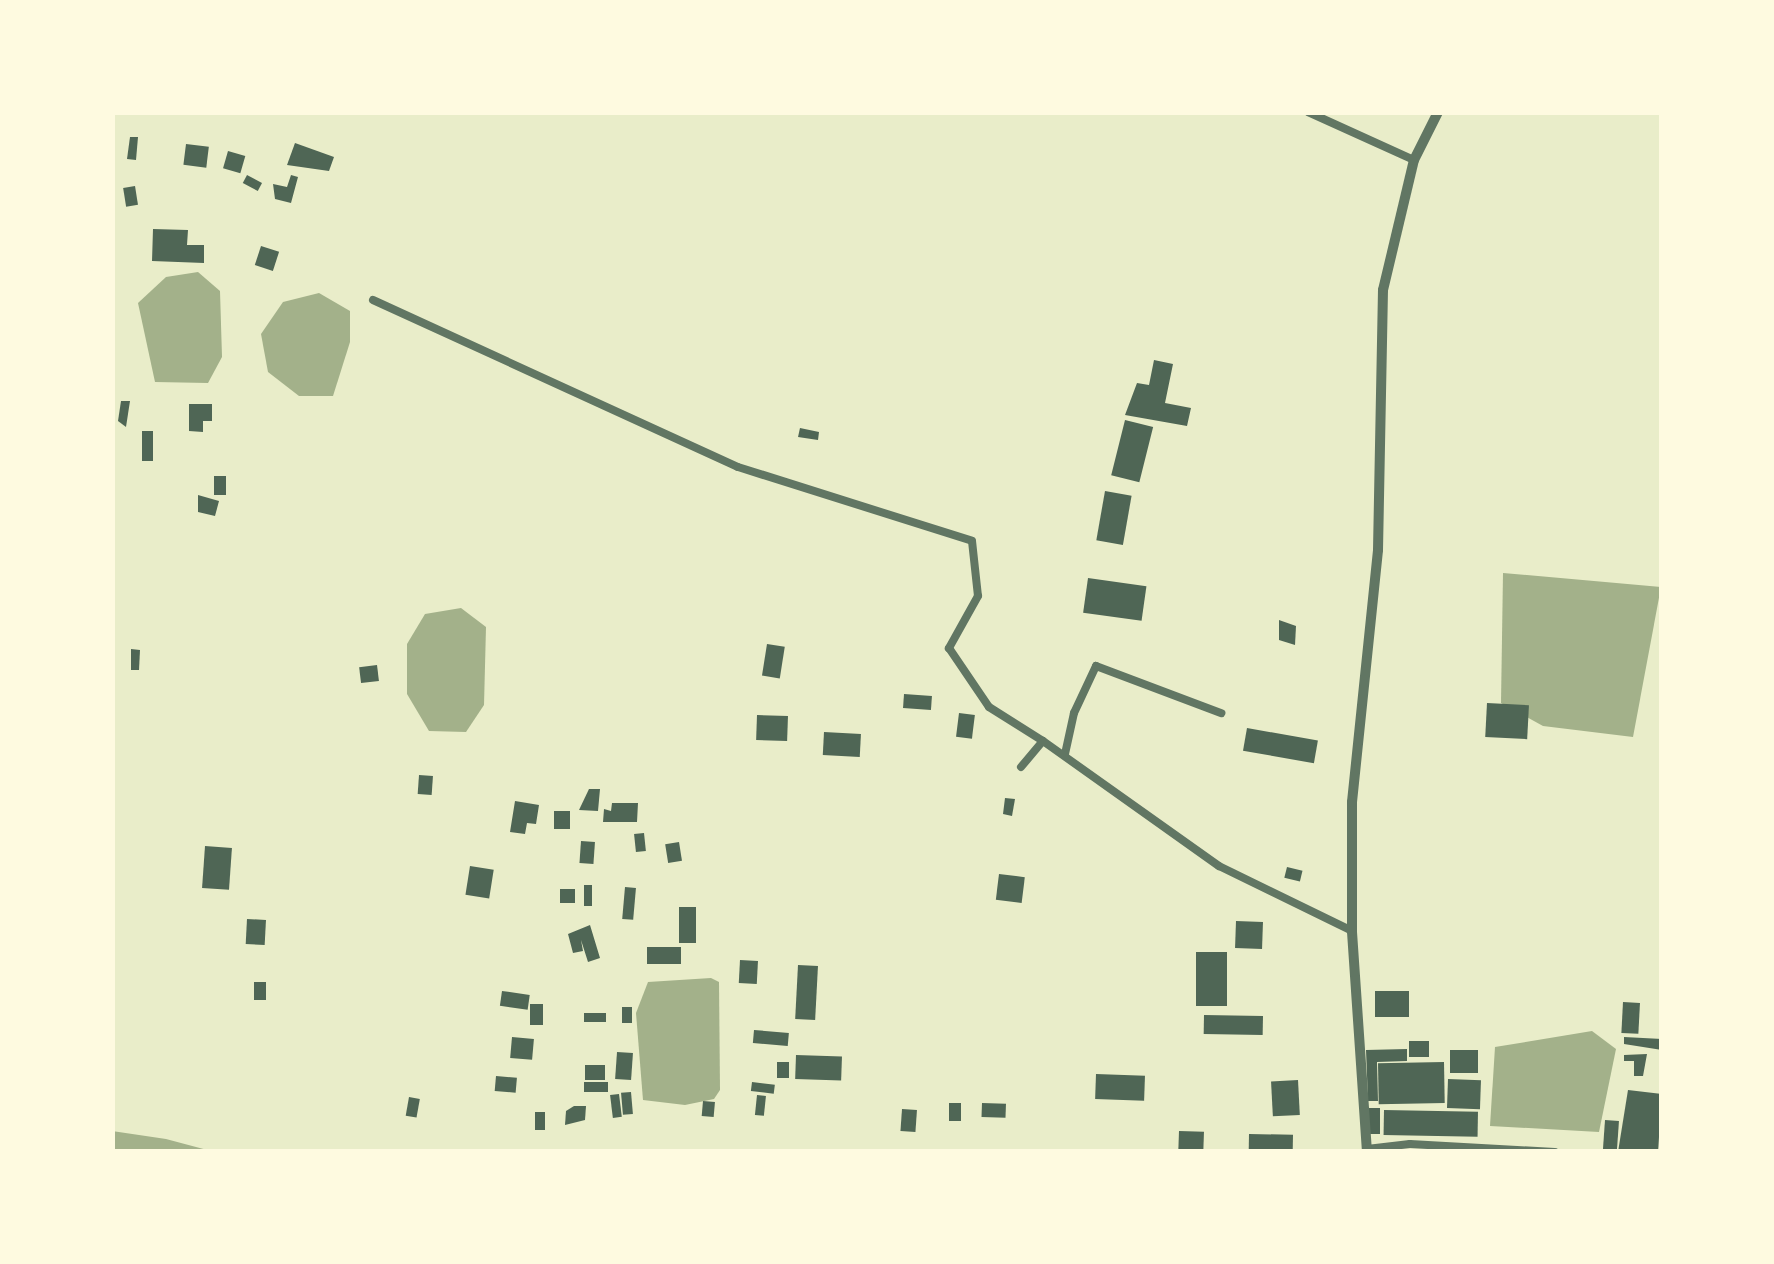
<!DOCTYPE html>
<html>
<head>
<meta charset="utf-8">
<style>
  body { margin:0 }
  #map { position:relative; width:1774px; height:1264px; overflow:hidden; background:#e9edc9; font-family:Jost,sans-serif }
  div>[style] { position:absolute }
  [style*='--x'] { left:calc(var(--x)*1px); top:calc(var(--y)*1px); width:calc(var(--w)*1px); rotate:calc(var(--a)*1deg) }
  .water>* { inset:0; background:#a3b18a }
  .building>* { inset:0; background:#4f6655; transform-origin:0 0 }
  .minor>* { height:8px; margin:-4px; padding:0 4px; transform-origin:4px; border-radius:4px; background:#617663 }
  .tertiary>* { height:10px; margin:-5px; padding:0 5px; transform-origin:5px; border-radius:5px; background:#617663 }
  span { translate:-50% -50%; white-space:nowrap; text-align:center; line-height:1.15; -webkit-text-stroke:9px #fefae0; paint-order:stroke }
  .frame { position:absolute; inset:0; border:115px solid #fefae0; pointer-events:none }
</style>
</head>
<body>
<div id="map">
  <div class="water">
    <div style="clip-path:polygon(198px 272px,220px 291px,222px 357px,208px 383px,155px 382px,138px 303px,166px 277px)"></div>
    <div style="clip-path:polygon(319px 293px,350px 311px,350px 342px,333px 396px,299px 396px,268px 372px,261px 334px,283px 302px)"></div>
    <div style="clip-path:polygon(1503px 573px,1661px 587px,1633px 737px,1543px 726px,1501px 703px)"></div>
    <div style="clip-path:polygon(461px 608px,486px 627px,484px 705px,466px 732px,429px 731px,407px 694px,407px 644px,425px 614px)"></div>
    <div style="clip-path:polygon(711px 978px,719px 982px,720px 1090px,714px 1099px,685px 1105px,643px 1100px,636px 1013px,648px 982px)"></div>
    <div style="clip-path:polygon(1592px 1031px,1616px 1049px,1599px 1132px,1490px 1126px,1495px 1047px)"></div>
    <div style="clip-path:polygon(112px 1131px,166px 1139px,211px 1151px,113px 1151px)"></div>
  </div>
  <div class="building">
    <div style="clip-path:polygon(130px 137px,138px 137px,136px 160px,127px 159px)"></div>
    <div style="clip-path:polygon(295px 143px,334px 157px,329px 171px,287px 165px)"></div>
    <div style="left:186px;top:144px;width:23px;height:21px;rotate:7deg"></div>
    <div style="left:228px;top:151px;width:18px;height:18px;rotate:16deg"></div>
    <div style="left:247px;top:175px;width:17px;height:9px;rotate:28deg"></div>
    <div style="clip-path:polygon(291px 175px,298px 177px,291px 203px,275px 199px,273px 184px,287px 187px)"></div>
    <div style="left:135px;top:186px;width:19px;height:12px;rotate:81deg"></div>
    <div style="clip-path:polygon(153px 229px,188px 230px,187px 245px,204px 245px,204px 263px,152px 261px)"></div>
    <div style="left:261px;top:246px;width:19px;height:20px;rotate:18deg"></div>
    <div style="clip-path:polygon(1154px 360px,1173px 364px,1165px 403px,1191px 408px,1187px 426px,1125px 415px,1137px 383px,1149px 385px)"></div>
    <div style="clip-path:polygon(121px 401px,130px 401px,126px 427px,118px 421px)"></div>
    <div style="clip-path:polygon(189px 404px,212px 404px,212px 421px,203px 421px,203px 432px,189px 431px)"></div>
    <div style="left:1125px;top:420px;width:29px;height:57px;rotate:14deg"></div>
    <div style="clip-path:polygon(800px 428px,819px 432px,818px 440px,798px 437px)"></div>
    <div style="left:142px;top:431px;width:11px;height:30px"></div>
    <div style="left:214px;top:476px;width:12px;height:19px"></div>
    <div style="left:1105px;top:491px;width:27px;height:50px;rotate:10deg"></div>
    <div style="clip-path:polygon(198px 495px,219px 501px,215px 516px,198px 512px)"></div>
    <div style="left:1088px;top:578px;width:59px;height:35px;rotate:8deg"></div>
    <div style="clip-path:polygon(1279px 620px,1296px 626px,1295px 645px,1279px 640px)"></div>
    <div style="left:767px;top:644px;width:18px;height:32px;rotate:9deg"></div>
    <div style="clip-path:polygon(131px 649px,140px 650px,139px 670px,131px 670px)"></div>
    <div style="left:377px;top:665px;width:16px;height:18px;rotate:83deg"></div>
    <div style="left:904px;top:694px;width:28px;height:14px;rotate:4deg"></div>
    <div style="left:1487px;top:703px;width:42px;height:34px;rotate:3deg"></div>
    <div style="left:959px;top:713px;width:16px;height:24px;rotate:7deg"></div>
    <div style="left:757px;top:715px;width:31px;height:25px;rotate:2deg"></div>
    <div style="left:1247px;top:728px;width:72px;height:23px;rotate:10deg"></div>
    <div style="left:824px;top:732px;width:37px;height:23px;rotate:3deg"></div>
    <div style="left:419px;top:775px;width:14px;height:19px;rotate:4deg"></div>
    <div style="clip-path:polygon(589px 789px,600px 789px,598px 811px,579px 810px)"></div>
    <div style="clip-path:polygon(1005px 798px,1015px 799px,1012px 816px,1003px 814px)"></div>
    <div style="clip-path:polygon(515px 801px,539px 805px,536px 824px,527px 823px,525px 834px,510px 832px)"></div>
    <div style="clip-path:polygon(612px 803px,638px 803px,637px 822px,603px 822px,604px 809px,611px 811px)"></div>
    <div style="left:554px;top:811px;width:16px;height:18px"></div>
    <div style="left:644px;top:833px;width:18px;height:10px;rotate:84deg"></div>
    <div style="left:581px;top:841px;width:14px;height:22px;rotate:4deg"></div>
    <div style="left:679px;top:842px;width:19px;height:14px;rotate:81deg"></div>
    <div style="left:205px;top:846px;width:27px;height:42px;rotate:4deg"></div>
    <div style="left:470px;top:866px;width:24px;height:29px;rotate:9deg"></div>
    <div style="left:1287px;top:867px;width:16px;height:11px;rotate:14deg"></div>
    <div style="left:999px;top:874px;width:26px;height:26px;rotate:7deg"></div>
    <div style="left:584px;top:885px;width:8px;height:21px"></div>
    <div style="left:625px;top:887px;width:11px;height:32px;rotate:5deg"></div>
    <div style="left:560px;top:889px;width:15px;height:14px"></div>
    <div style="left:679px;top:907px;width:17px;height:36px"></div>
    <div style="left:247px;top:919px;width:19px;height:25px;rotate:3deg"></div>
    <div style="left:1236px;top:921px;width:27px;height:27px;rotate:2deg"></div>
    <div style="clip-path:polygon(590px 925px,600px 958px,588px 962px,581px 940px,583px 951px,573px 953px,568px 934px)"></div>
    <div style="left:647px;top:947px;width:34px;height:17px"></div>
    <div style="left:1196px;top:952px;width:31px;height:54px"></div>
    <div style="left:740px;top:960px;width:18px;height:23px;rotate:3deg"></div>
    <div style="left:798px;top:965px;width:20px;height:54px;rotate:3deg"></div>
    <div style="left:254px;top:982px;width:12px;height:18px"></div>
    <div style="left:502px;top:991px;width:28px;height:15px;rotate:8deg"></div>
    <div style="left:1409px;top:991px;width:26px;height:34px;rotate:90deg"></div>
    <div style="left:1623px;top:1002px;width:17px;height:31px;rotate:3deg"></div>
    <div style="left:530px;top:1004px;width:13px;height:21px"></div>
    <div style="left:622px;top:1007px;width:10px;height:16px"></div>
    <div style="left:584px;top:1013px;width:22px;height:9px"></div>
    <div style="left:1204px;top:1015px;width:59px;height:19px;rotate:1deg"></div>
    <div style="left:754px;top:1030px;width:35px;height:13px;rotate:5deg"></div>
    <div style="left:512px;top:1037px;width:22px;height:21px;rotate:5deg"></div>
    <div style="clip-path:polygon(1624px 1037px,1662px 1039px,1662px 1050px,1624px 1044px)"></div>
    <div style="left:1409px;top:1041px;width:20px;height:16px"></div>
    <div style="clip-path:polygon(1407px 1049px,1407px 1061px,1377px 1062px,1378px 1101px,1368px 1101px,1366px 1050px)"></div>
    <div style="left:1450px;top:1050px;width:28px;height:23px"></div>
    <div style="left:617px;top:1052px;width:16px;height:27px;rotate:4deg"></div>
    <div style="clip-path:polygon(1647px 1054px,1643px 1076px,1634px 1076px,1634px 1061px,1624px 1061px,1624px 1055px)"></div>
    <div style="left:796px;top:1055px;width:46px;height:24px;rotate:2deg"></div>
    <div style="left:777px;top:1062px;width:12px;height:16px"></div>
    <div style="left:1444px;top:1062px;width:41px;height:66px;rotate:89deg"></div>
    <div style="left:585px;top:1065px;width:20px;height:15px"></div>
    <div style="left:1096px;top:1074px;width:49px;height:25px;rotate:2deg"></div>
    <div style="left:496px;top:1076px;width:21px;height:15px;rotate:5deg"></div>
    <div style="left:1448px;top:1079px;width:33px;height:29px;rotate:2deg"></div>
    <div style="left:1298px;top:1080px;width:35px;height:27px;rotate:87deg"></div>
    <div style="left:584px;top:1082px;width:24px;height:10px"></div>
    <div style="left:752px;top:1082px;width:23px;height:9px;rotate:7deg"></div>
    <div style="clip-path:polygon(1628px 1090px,1662px 1094px,1658px 1152px,1618px 1152px)"></div>
    <div style="left:631px;top:1092px;width:22px;height:10px;rotate:85deg"></div>
    <div style="left:619px;top:1094px;width:23px;height:9px;rotate:83deg"></div>
    <div style="left:757px;top:1095px;width:9px;height:20px;rotate:6deg"></div>
    <div style="left:409px;top:1097px;width:11px;height:19px;rotate:10deg"></div>
    <div style="left:703px;top:1101px;width:12px;height:15px;rotate:5deg"></div>
    <div style="left:949px;top:1103px;width:12px;height:18px"></div>
    <div style="left:982px;top:1103px;width:24px;height:14px;rotate:2deg"></div>
    <div style="clip-path:polygon(574px 1106px,586px 1106px,585px 1120px,565px 1125px,566px 1111px)"></div>
    <div style="left:1368px;top:1108px;width:12px;height:26px"></div>
    <div style="left:902px;top:1109px;width:15px;height:22px;rotate:4deg"></div>
    <div style="left:1384px;top:1110px;width:94px;height:25px;rotate:1deg"></div>
    <div style="left:535px;top:1112px;width:10px;height:18px"></div>
    <div style="left:1605px;top:1120px;width:14px;height:30px;rotate:4deg"></div>
    <div style="left:1179px;top:1131px;width:25px;height:21px;rotate:2deg"></div>
    <div style="left:1249px;top:1134px;width:44px;height:18px;rotate:1deg"></div>
  </div>
  <div class="minor">
    <div style="--x:1308;--y:112;--w:116;--a:24.4"></div>
    <div style="--x:373;--y:300;--w:401;--a:24.6"></div>
    <div style="--x:738;--y:467;--w:245;--a:17.5"></div>
    <div style="--x:972;--y:541;--w:55;--a:83.8"></div>
    <div style="--x:978;--y:596;--w:60;--a:119.1"></div>
    <div style="--x:949;--y:648;--w:71;--a:55.9"></div>
    <div style="--x:989;--y:707;--w:64;--a:32.2"></div>
    <div style="--x:1065;--y:754;--w:42;--a:-77.6"></div>
    <div style="--x:1074;--y:713;--w:52;--a:-64.9"></div>
    <div style="--x:1096;--y:666;--w:134;--a:20.6"></div>
    <div style="--x:1021;--y:767;--w:34;--a:-50"></div>
    <div style="--x:1043;--y:741;--w:216;--a:35.4"></div>
    <div style="--x:1219;--y:866;--w:148;--a:26"></div>
    <div style="--x:1367;--y:1149;--w:43;--a:-6.6"></div>
    <div style="--x:1410;--y:1144;--w:145;--a:3.2"></div>
  </div>
  <div class="tertiary">
    <div style="--x:1367;--y:1152;--w:222;--a:-93.9"></div>
    <div style="--x:1352;--y:931;--w:129;--a:-90"></div>
    <div style="--x:1352;--y:802;--w:253;--a:-84.1"></div>
    <div style="--x:1378;--y:550;--w:260;--a:-88.9"></div>
    <div style="--x:1383;--y:290;--w:134;--a:-76.6"></div>
    <div style="--x:1414;--y:160;--w:54;--a:-63.4"></div>
  </div>
  <div class="frame"></div>
</div>
</body>
</html>
